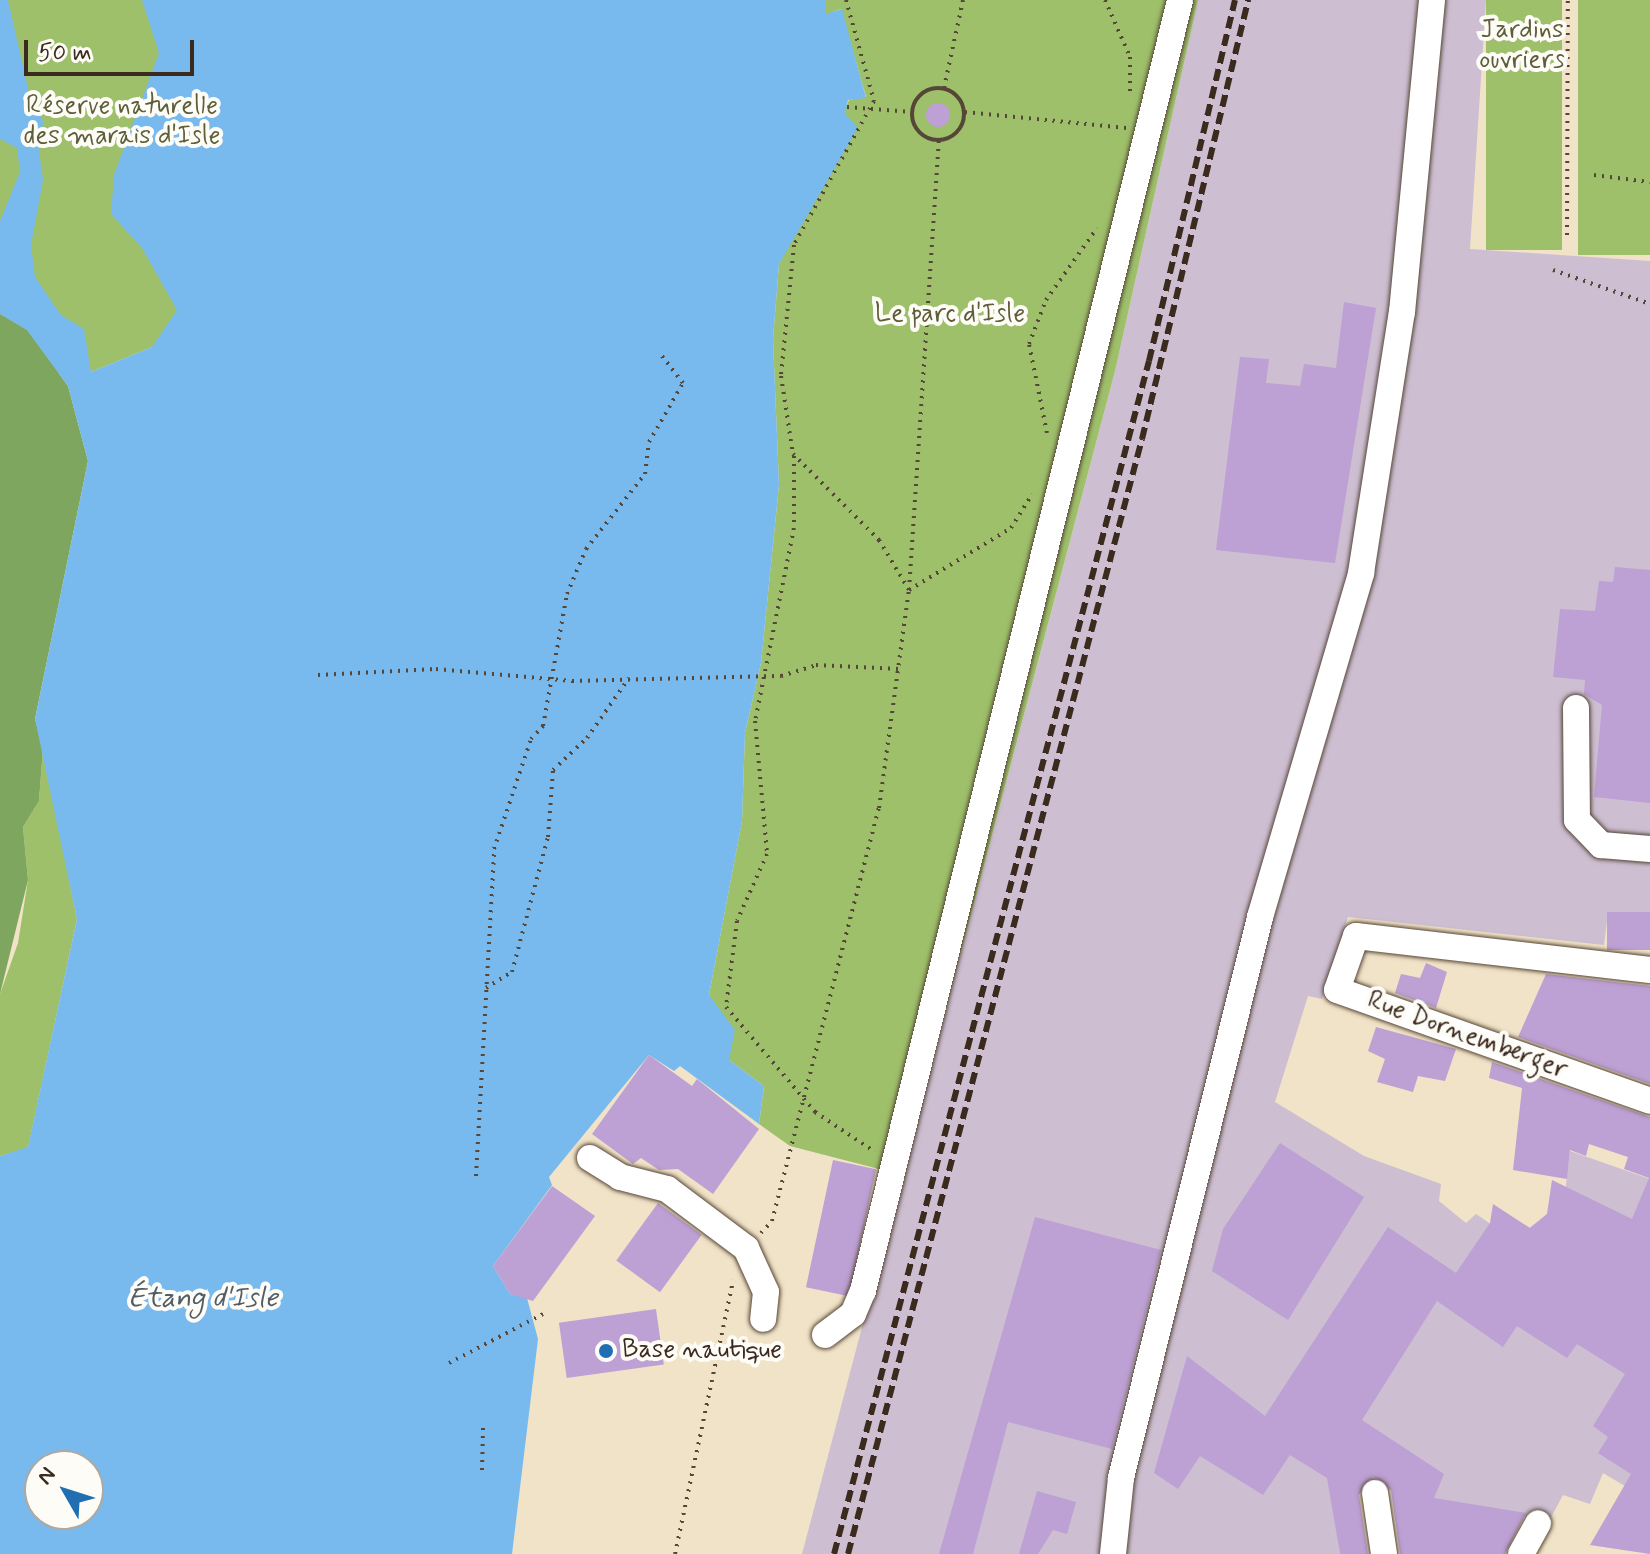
<!DOCTYPE html>
<html>
<head>
<meta charset="utf-8">
<style>
  body { margin:0 }
  #map { position:relative; width:1650px; height:1554px; overflow:hidden; background:#f1e3c7; font-family:Mynerve,sans-serif }
  div>[style] { position:absolute }
  [style*='--x'] { left:calc(var(--x)*1px); top:calc(var(--y)*1px); width:calc(var(--w)*1px); rotate:calc(var(--a)*1deg) }
  .industrial>* { inset:0; background:#cdbed2 }
  .green>* { inset:0; background:#9ec06a; transform-origin:0 0 }
  .forest>* { inset:0; background:#7ea65e }
  .water>* { inset:0; background:#78baed }
  .building>* { inset:0; background:#bda0d4; transform-origin:0 0 }
  .round { border-radius:50% }
  .path>* { height:4px; margin-top:-2px; transform-origin:0; background:repeating-linear-gradient(90deg,#564637 0 2px,transparent 0 8px) }
  .path>.ring { margin:-2px; padding:0; box-sizing:content-box; background:none; border:4px solid #564637; border-radius:50% }
  .roads { filter:drop-shadow(0 0 2px #564637) drop-shadow(0 0 2px #564637) }
  .minor>* { height:26px; margin:-13px; padding:0 13px; transform-origin:13px; border-radius:13px; background:#fff }
  .rail>* { height:6px; margin-top:-3px; transform-origin:0; background:repeating-linear-gradient(90deg,#3b2a1e 0 12px,transparent 0 18px) }
  .dots>* { width:22px; height:22px; translate:-50% -50%; box-sizing:border-box; border:4px solid #fdfcf7; border-radius:50% }
  span { translate:-50% -50%; white-space:nowrap; text-align:center; line-height:1.15; -webkit-text-stroke:8px #fdfcf7; paint-order:stroke }
  .park-label { font-size:26px; color:#5e5e39 }
  .street-label { font-size:26px; color:#3b2a1e }
  .poi-label { font-size:26px; color:#3b2a1e }
  .left { translate:0 -50%; text-align:left }
  .water-label { font-size:28px; color:#505c66; font-style:italic }
  .north { position:absolute; left:24px; top:1450px; width:80px; height:80px; box-sizing:border-box; background:#fdfcf7; border:2px solid #afa8a0; border-radius:50%; rotate:309deg; font-size:22px; font-weight:700; line-height:32px; text-align:center; color:#3b2a1e }
  .north::after { content:''; display:block; margin:auto; width:28px; height:36px; background:#1f6fb2; clip-path:polygon(50% 0,100% 100%,50% 72%,0 100%) }
  .scale { position:absolute; left:24px; top:40px; width:170px; height:36px; box-sizing:border-box; border:4px solid #3b2a1e; border-top:0; padding-left:10px; font-size:24px; line-height:28px; white-space:nowrap; color:#3b2a1e; -webkit-text-stroke:6px #fdfcf7; paint-order:stroke }
</style>
</head>
<body>
<div id="map">
  <div class="industrial">
    <div style="clip-path:polygon(1198px 0,1486px 0,1470px 249px,1650px 261px,1650px 913px,1608px 913px,1604px 945px,1348px 917px,1322px 999px,1308px 996px,1275px 1102px,1364px 1156px,1441px 1184px,1439px 1201px,1466px 1223px,1476px 1214px,1514px 1240px,1564px 1201px,1570px 1151px,1650px 1179px,1635px 1492px,1603px 1473px,1590px 1504px,1563px 1495px,1549px 1521px,1328px 1478px,1340px 1554px,802px 1554px,1115px 371px)"></div>
  </div>
  <div class="green">
    <div style="clip-path:polygon(0 0,334px 0,172px 326px,152px 347px,91px 372px,86px 355px,49px 380px,0 703px)"></div>
    <div style="clip-path:polygon(825px 0,1198px 0,1115px 371px,902px 1175px,790px 1146px,759px 1124px,764px 1086px,729px 1060px,709px 995px,742px 821px,745px 733px,761px 663px,779px 485px,773px 339px,779px 264px,849px 100px,866px 97px,841px 9px,825px 15px)"></div>
    <div style="left:1486px;top:0;width:76px;height:250px"></div>
    <div style="left:1578px;top:0;width:72px;height:255px"></div>
    <div style="clip-path:polygon(43px 748px,77px 919px,28px 1148px,0 1156px,0 994px,18px 943px,28px 880px,23px 827px,39px 801px)"></div>
  </div>
  <div class="forest">
    <div style="clip-path:polygon(0 314px,27px 330px,68px 386px,88px 461px,35px 719px,43px 748px,39px 801px,23px 827px,28px 880px,0 994px)"></div>
  </div>
  <div class="water">
    <div style="clip-path:polygon(evenodd,0 0,8px 0,30px 97px,44px 123px,37px 136px,43px 180px,31px 245px,35px 277px,61px 315px,84px 329px,91px 372px,152px 347px,177px 310px,142px 248px,111px 214px,114px 175px,159px 53px,142px 0,825px 0,826px 14px,842px 9px,866px 98px,848px 100px,845px 114px,858px 128px,779px 264px,773px 339px,779px 485px,761px 663px,745px 733px,742px 821px,709px 995px,735px 1030px,729px 1060px,764px 1086px,759px 1124px,680px 1066px,674px 1071px,649px 1055px,549px 1177px,552px 1185px,493px 1266px,510px 1294px,527px 1298px,538px 1339px,512px 1554px,0 1554px,0 1156px,28px 1147px,77px 919px,35px 719px,88px 461px,68px 386px,27px 330px,0 314px,0 221px,20px 172px,17px 148px,0 139px,0 0,40px 1466px,88px 1466px,88px 1514px,40px 1514px,40px 1466px)"></div>
  </div>
  <div class="building">
    <div class="round" style="left:926px;top:103px;width:24px;height:24px"></div>
    <div style="clip-path:polygon(1344px 302px,1376px 308px,1335px 563px,1216px 550px,1240px 357px,1269px 359px,1266px 383px,1300px 386px,1304px 364px,1336px 368px)"></div>
    <div style="clip-path:polygon(1615px 567px,1650px 570px,1650px 803px,1594px 797px,1602px 705px,1584px 694px,1585px 680px,1553px 677px,1560px 609px,1595px 611px,1599px 581px,1613px 582px)"></div>
    <div style="left:1650px;top:912px;width:38px;height:43px;rotate:90deg"></div>
    <div style="clip-path:polygon(1426px 963px,1447px 972px,1436px 1008px,1395px 993px,1401px 974px,1420px 978px)"></div>
    <div style="clip-path:polygon(1546px 974px,1650px 986px,1650px 1084px,1518px 1037px)"></div>
    <div style="clip-path:polygon(1376px 1027px,1456px 1049px,1445px 1081px,1418px 1076px,1413px 1092px,1377px 1082px,1385px 1059px,1368px 1051px)"></div>
    <div style="clip-path:polygon(649px 1055px,692px 1086px,697px 1079px,759px 1129px,713px 1194px,678px 1169px,659px 1170px,641px 1158px,633px 1164px,592px 1134px)"></div>
    <div style="clip-path:polygon(1492px 1062px,1650px 1117px,1650px 1554px,1590px 1545px,1631px 1474px,1598px 1453px,1608px 1437px,1593px 1426px,1625px 1374px,1577px 1344px,1567px 1358px,1517px 1326px,1503px 1347px,1437px 1301px,1362px 1420px,1444px 1474px,1434px 1498px,1526px 1513px,1505px 1554px,1400px 1554px,1391px 1490px,1373px 1477px,1359px 1495px,1368px 1554px,1340px 1554px,1327px 1478px,1290px 1455px,1263px 1495px,1200px 1456px,1178px 1489px,1154px 1473px,1187px 1356px,1265px 1416px,1388px 1227px,1456px 1273px,1490px 1223px,1493px 1204px,1530px 1228px,1547px 1214px,1552px 1180px,1632px 1219px,1649px 1178px,1624px 1169px,1628px 1157px,1589px 1144px,1586px 1156px,1570px 1150px,1567px 1179px,1513px 1170px,1522px 1088px,1489px 1078px)"></div>
    <div style="clip-path:polygon(1280px 1143px,1364px 1197px,1288px 1320px,1212px 1271px,1223px 1229px)"></div>
    <div style="left:833px;top:1160px;width:44px;height:130px;rotate:12deg"></div>
    <div style="clip-path:polygon(552px 1186px,595px 1216px,533px 1301px,510px 1294px,493px 1266px)"></div>
    <div style="left:658px;top:1203px;width:54px;height:71px;rotate:36deg"></div>
    <div style="clip-path:polygon(1035px 1217px,1161px 1250px,1112px 1449px,1008px 1422px,973px 1554px,939px 1554px)"></div>
    <div style="left:656px;top:1309px;width:56px;height:98px;rotate:82deg"></div>
    <div style="clip-path:polygon(1037px 1491px,1076px 1502px,1067px 1534px,1053px 1530px,1038px 1554px,1019px 1554px)"></div>
  </div>
  <div class="path">
    <div style="--x:846;--y:0;--w:105;--a:74.5"></div>
    <div style="--x:874;--y:101;--w:165;--a:119.1"></div>
    <div style="--x:794;--y:245;--w:132;--a:95.7"></div>
    <div style="--x:781;--y:376;--w:79;--a:81.3"></div>
    <div style="--x:793;--y:454;--w:122;--a:45"></div>
    <div style="--x:879;--y:540;--w:58;--a:59"></div>
    <div style="--x:909;--y:590;--w:119;--a:-31.3"></div>
    <div style="--x:1011;--y:528;--w:40;--a:-58"></div>
    <div style="--x:1105;--y:0;--w:62;--a:66.3"></div>
    <div style="--x:1130;--y:57;--w:39;--a:90"></div>
    <div class="ring" style="left:912px;top:88px;width:48px;height:48px"></div>
    <div style="--x:944;--y:88;--w:90;--a:-77.8"></div>
    <div style="--x:847;--y:107;--w:65;--a:4.4"></div>
    <div style="--x:965;--y:112;--w:162;--a:5.7"></div>
    <div style="--x:1594;--y:175;--w:56;--a:7.1"></div>
    <div style="--x:1567;--y:235;--w:235;--a:-89.8"></div>
    <div style="--x:1553;--y:270;--w:103;--a:19.3"></div>
    <div style="--x:1047;--y:433;--w:91;--a:-101.4"></div>
    <div style="--x:1029;--y:344;--w:47;--a:-68.9"></div>
    <div style="--x:1046;--y:300;--w:88;--a:-54.7"></div>
    <div style="--x:794;--y:456;--w:72;--a:90"></div>
    <div style="--x:794;--y:528;--w:197;--a:101.4"></div>
    <div style="--x:755;--y:721;--w:134;--a:84.8"></div>
    <div style="--x:767;--y:854;--w:73;--a:114.1"></div>
    <div style="--x:737;--y:921;--w:87;--a:97.3"></div>
    <div style="--x:726;--y:1007;--w:138;--a:49.7"></div>
    <div style="--x:815;--y:1112;--w:72;--a:33.7"></div>
    <div style="--x:318;--y:675;--w:118;--a:-2.9"></div>
    <div style="--x:436;--y:669;--w:137;--a:5"></div>
    <div style="--x:572;--y:681;--w:209;--a:-1.4"></div>
    <div style="--x:781;--y:676;--w:37;--a:-17"></div>
    <div style="--x:816;--y:665;--w:84;--a:2.7"></div>
    <div style="--x:486;--y:988;--w:31;--a:-32"></div>
    <div style="--x:512;--y:972;--w:140;--a:-75.1"></div>
    <div style="--x:548;--y:837;--w:67;--a:-85.7"></div>
    <div style="--x:553;--y:770;--w:47;--a:-43.3"></div>
    <div style="--x:587;--y:738;--w:73;--a:-55"></div>
    <div style="--x:476;--y:1176;--w:327;--a:-86.8"></div>
    <div style="--x:494;--y:849;--w:116;--a:-71.4"></div>
    <div style="--x:531;--y:739;--w:18;--a:-47"></div>
    <div style="--x:543;--y:726;--w:134;--a:-79.7"></div>
    <div style="--x:567;--y:594;--w:49;--a:-67.1"></div>
    <div style="--x:586;--y:549;--w:95;--a:-51.8"></div>
    <div style="--x:645;--y:474;--w:32;--a:-83"></div>
    <div style="--x:649;--y:442;--w:68;--a:-60"></div>
    <div style="--x:683;--y:383;--w:37;--a:-128"></div>
    <div style="--x:761;--y:1233;--w:16;--a:-47"></div>
    <div style="--x:772;--y:1221;--w:427;--a:-75.5"></div>
    <div style="--x:879;--y:808;--w:220;--a:-82.2"></div>
    <div style="--x:909;--y:590;--w:450;--a:-86.2"></div>
    <div style="--x:449;--y:1363;--w:106;--a:-27.5"></div>
    <div style="--x:482;--y:1470;--w:42;--a:-88.6"></div>
    <div style="--x:675;--y:1554;--w:280;--a:-78"></div>
  </div>
  <div class="roads">
    <div class="minor">
      <div style="--x:1576;--y:708;--w:112;--a:89.5"></div>
      <div style="--x:1577;--y:820;--w:35;--a:46"></div>
      <div style="--x:1601;--y:845;--w:49;--a:4.7"></div>
      <div style="--x:1650;--y:970;--w:296;--a:-173.4"></div>
      <div style="--x:1356;--y:936;--w:57;--a:109.4"></div>
      <div style="--x:1337;--y:990;--w:332;--a:19.5"></div>
      <div style="--x:590;--y:1158;--w:36;--a:32"></div>
      <div style="--x:620;--y:1177;--w:49;--a:14.3"></div>
      <div style="--x:667;--y:1189;--w:99;--a:36.8"></div>
      <div style="--x:746;--y:1248;--w:48;--a:65.6"></div>
      <div style="--x:766;--y:1292;--w:27;--a:96"></div>
      <div style="--x:825;--y:1335;--w:35;--a:-37"></div>
      <div style="--x:853;--y:1314;--w:25;--a:-67"></div>
      <div style="--x:863;--y:1291;--w:1329;--a:-76.2"></div>
      <div style="--x:1375;--y:1493;--w:62;--a:81.6"></div>
      <div style="--x:1113;--y:1554;--w:76;--a:-84"></div>
      <div style="--x:1121;--y:1478;--w:578;--a:-76.08"></div>
      <div style="--x:1260;--y:917;--w:359;--a:-73.6"></div>
      <div style="--x:1361;--y:573;--w:264;--a:-81.1"></div>
      <div style="--x:1402;--y:312;--w:313;--a:-84.5"></div>
      <div style="--x:1521;--y:1554;--w:35;--a:-61"></div>
    </div>
  </div>
  <div class="rail">
    <div style="--x:834;--y:1554;--w:1234;--a:-75.21"></div>
    <div style="--x:1149;--y:361;--w:371;--a:-76.6"></div>
    <div style="--x:848;--y:1554;--w:1153;--a:-75.23"></div>
    <div style="--x:1142;--y:439;--w:452;--a:-76.4"></div>
  </div>
  <div class="dots">
    <div style="left:606px;top:1351px;background:#1f6fb2"></div>
  </div>
  <div class="park-label">
    <span style="left:1522px;top:46px">Jardins<br>ouvriers</span>
    <span style="left:122px;top:122px">Réserve naturelle<br>des marais d'Isle</span>
    <span style="left:950px;top:315px">Le parc d'Isle</span>
  </div>
  <div class="street-label">
    <span style="left:1467px;top:1036px;rotate:20deg">Rue Dornemberger</span>
  </div>
  <div class="poi-label">
    <span class="left" style="left:622px;top:1351px">Base nautique</span>
  </div>
  <div class="water-label">
    <span style="left:203px;top:1299px">Étang d'Isle</span>
  </div>
  <div class="north">N</div>
  <div class="scale">50 m</div>
</div>
</body>
</html>
